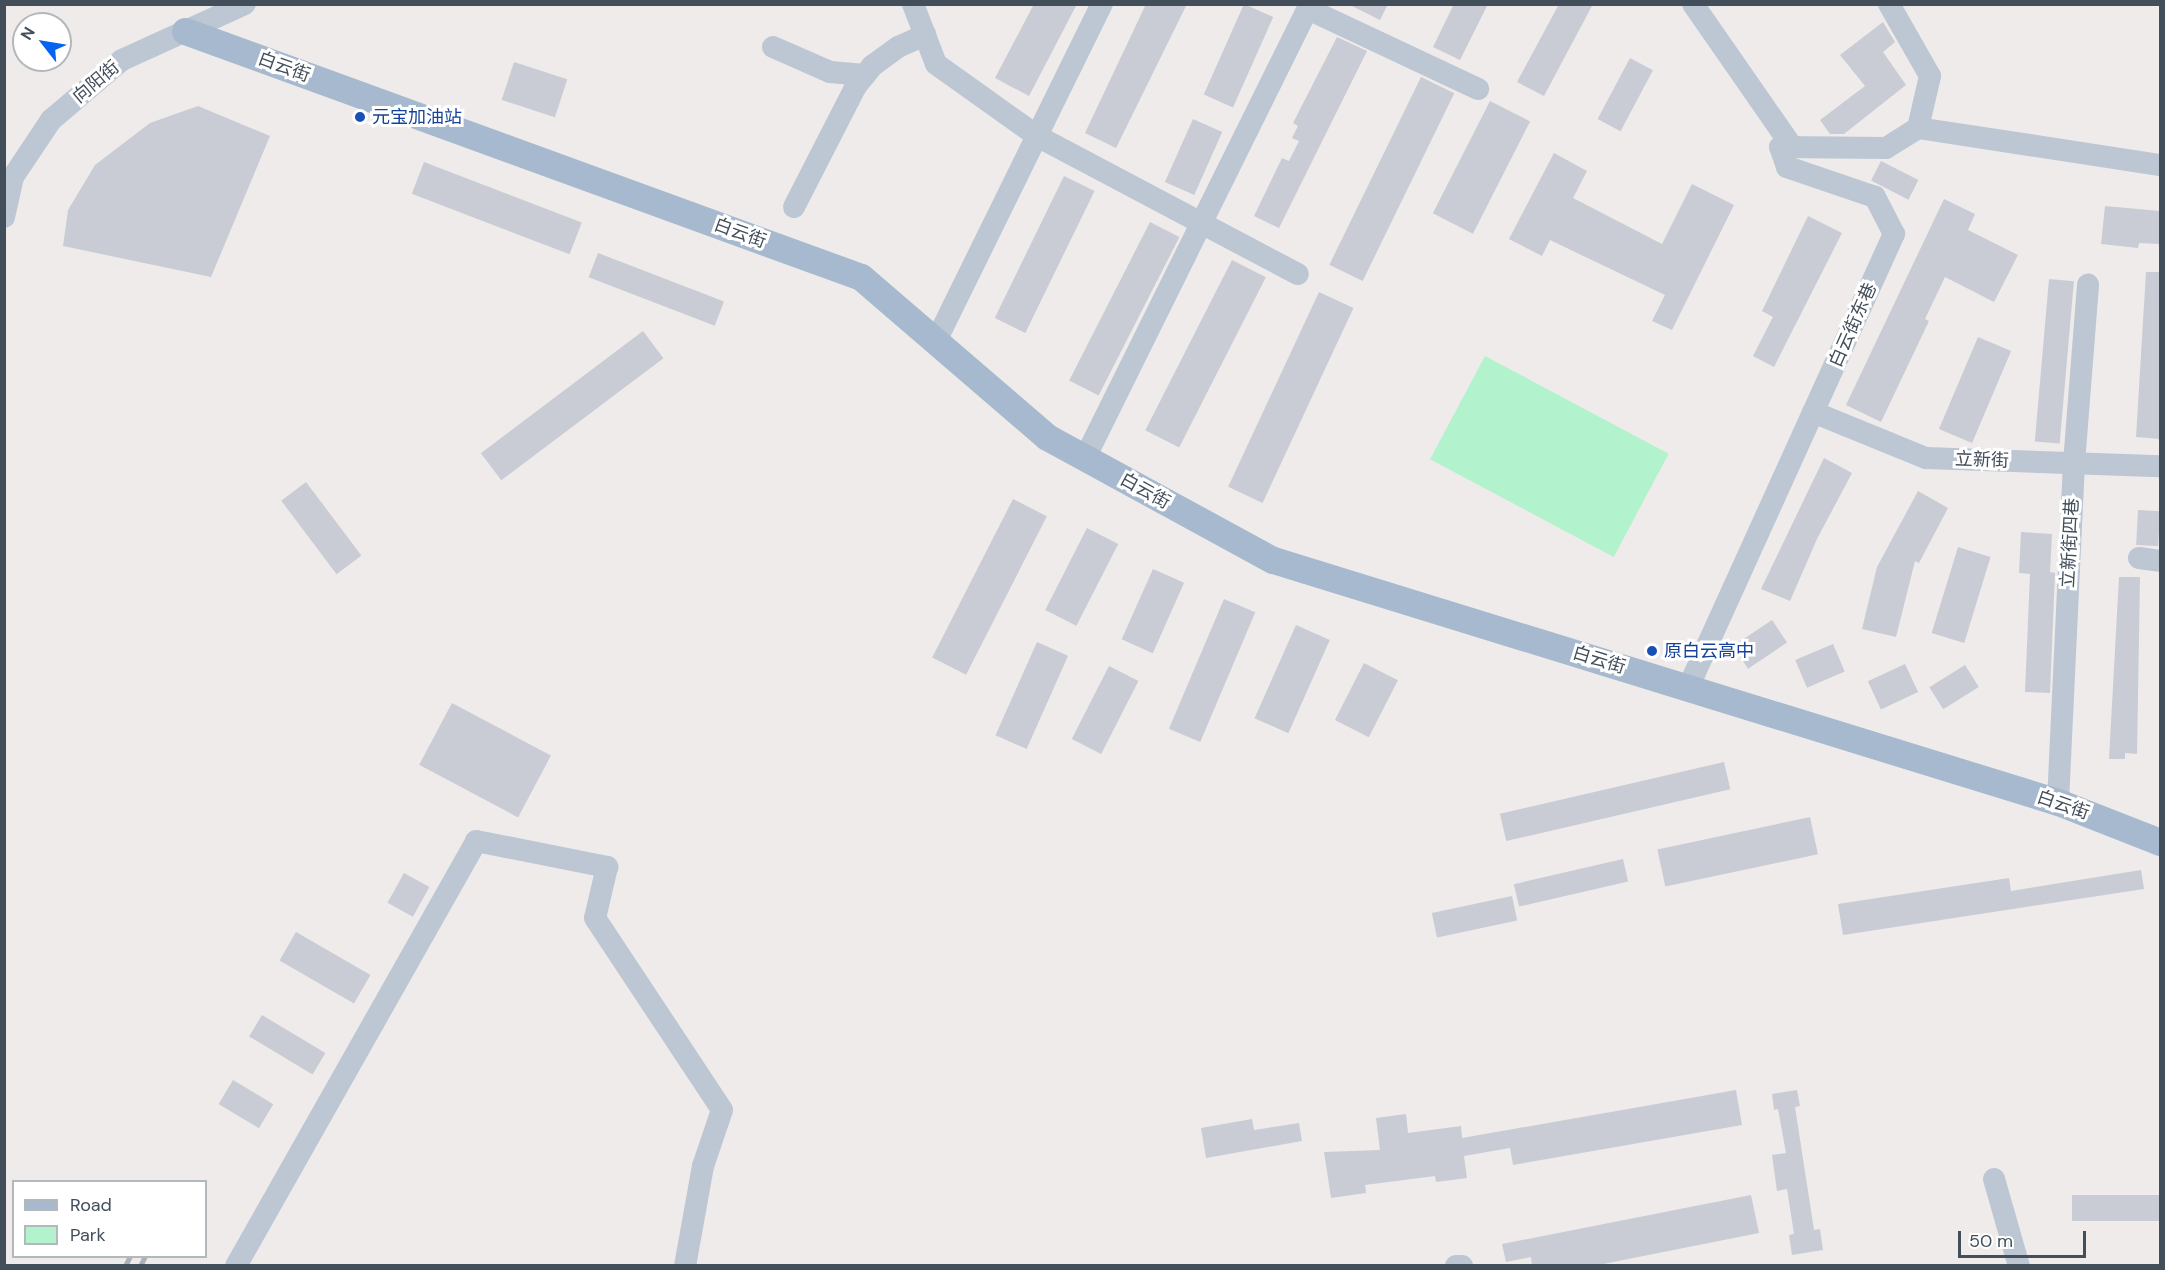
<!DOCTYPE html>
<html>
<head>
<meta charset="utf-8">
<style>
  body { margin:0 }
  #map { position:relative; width:2165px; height:1270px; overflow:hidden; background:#eeebea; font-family:"DM Sans","Noto Sans SC",sans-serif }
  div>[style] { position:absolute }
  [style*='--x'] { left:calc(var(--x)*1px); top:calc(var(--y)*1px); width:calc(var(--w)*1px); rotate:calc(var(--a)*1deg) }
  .green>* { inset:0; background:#b2f3cd; transform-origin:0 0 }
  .building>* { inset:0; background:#c9ccd4; transform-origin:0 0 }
  .minor>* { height:22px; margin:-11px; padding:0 11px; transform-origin:11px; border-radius:11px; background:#bcc7d3 }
  .major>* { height:27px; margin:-13.5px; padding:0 13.5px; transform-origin:13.5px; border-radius:13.5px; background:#a6b9ce }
  .rail>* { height:4.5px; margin:-2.25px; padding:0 2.25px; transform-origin:2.25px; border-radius:2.25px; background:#acb0b7 }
  .dots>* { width:16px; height:16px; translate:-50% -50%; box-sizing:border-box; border:3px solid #fff; border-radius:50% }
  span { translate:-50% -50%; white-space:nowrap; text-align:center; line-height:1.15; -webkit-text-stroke:6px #fff; paint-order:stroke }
  .street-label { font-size:18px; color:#424e5a }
  .transit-label { font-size:18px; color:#164399 }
  .left { translate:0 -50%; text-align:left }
  .frame { position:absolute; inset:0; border:6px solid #424e5a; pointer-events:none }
  .legend { position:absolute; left:12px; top:1180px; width:195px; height:78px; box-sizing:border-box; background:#fff; border:2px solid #b3b8bd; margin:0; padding:8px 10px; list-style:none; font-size:18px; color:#424e5a }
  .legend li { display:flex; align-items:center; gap:12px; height:30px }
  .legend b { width:30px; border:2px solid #b3b8bd }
  .north { position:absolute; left:12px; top:12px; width:60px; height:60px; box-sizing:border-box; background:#fff; border:2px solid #b3b8bd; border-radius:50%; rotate:301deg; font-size:16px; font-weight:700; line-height:24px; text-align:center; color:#424e5a }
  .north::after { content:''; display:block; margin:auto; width:21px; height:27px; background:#0463ef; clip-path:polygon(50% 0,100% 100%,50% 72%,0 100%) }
  .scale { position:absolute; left:1958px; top:1231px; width:128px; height:27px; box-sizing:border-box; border:3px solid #424e5a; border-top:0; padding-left:8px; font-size:18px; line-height:21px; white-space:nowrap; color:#424e5a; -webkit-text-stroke:4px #fff; paint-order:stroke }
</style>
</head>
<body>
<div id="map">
  <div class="green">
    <div style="left:1485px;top:356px;width:208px;height:117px;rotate:28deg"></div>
  </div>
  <div class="building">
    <div style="clip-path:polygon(1034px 4px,1077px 4px,1029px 96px,995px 78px)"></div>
    <div style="clip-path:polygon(1146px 4px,1187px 4px,1116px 148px,1085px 133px)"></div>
    <div style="left:1244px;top:4px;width:32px;height:99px;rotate:24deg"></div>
    <div style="clip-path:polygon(1348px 4px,1388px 4px,1380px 20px)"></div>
    <div style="clip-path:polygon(1454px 4px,1488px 4px,1460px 60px,1433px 47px)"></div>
    <div style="clip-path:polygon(1559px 4px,1593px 4px,1544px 96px,1517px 82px)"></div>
    <div style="clip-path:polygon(1883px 22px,1895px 42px,1883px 52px,1906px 85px,1844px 134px,1830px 134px,1820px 120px,1865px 86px,1840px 55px)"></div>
    <div style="clip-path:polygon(1337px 37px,1367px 51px,1279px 228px,1254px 216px,1282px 158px,1289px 161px,1299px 141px,1292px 138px,1298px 126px,1293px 123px)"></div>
    <div style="left:1630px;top:58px;width:26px;height:69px;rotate:28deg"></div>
    <div style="left:514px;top:62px;width:56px;height:40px;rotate:18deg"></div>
    <div style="left:1421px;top:77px;width:37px;height:209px;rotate:26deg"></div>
    <div style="left:1490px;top:101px;width:45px;height:126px;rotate:27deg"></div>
    <div style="clip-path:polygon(198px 106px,270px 136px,211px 277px,63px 246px,68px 210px,95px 165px,150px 123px)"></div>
    <div style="left:1193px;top:119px;width:32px;height:69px;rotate:24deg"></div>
    <div style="clip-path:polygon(1554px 153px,1587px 171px,1573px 198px,1662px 244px,1692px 184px,1734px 205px,1672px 330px,1652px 321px,1665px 295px,1550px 240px,1542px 256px,1509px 239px)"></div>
    <div style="left:1881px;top:161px;width:42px;height:22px;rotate:27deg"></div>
    <div style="left:424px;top:162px;width:169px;height:34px;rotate:21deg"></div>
    <div style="left:1064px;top:176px;width:34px;height:158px;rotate:26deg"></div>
    <div style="clip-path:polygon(1944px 199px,1975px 214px,1968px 230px,2018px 255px,1994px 302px,1945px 277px,1925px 319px,1929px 321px,1881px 422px,1846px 405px)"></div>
    <div style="clip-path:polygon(2105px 206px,2160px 211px,2160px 244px,2139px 243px,2138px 248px,2101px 244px)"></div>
    <div style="clip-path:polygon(1808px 216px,1842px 233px,1774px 367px,1753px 356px,1773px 317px,1762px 311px)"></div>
    <div style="left:1150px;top:222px;width:33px;height:178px;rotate:27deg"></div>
    <div style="left:598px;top:253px;width:135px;height:26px;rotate:21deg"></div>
    <div style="left:1232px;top:260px;width:38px;height:191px;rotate:27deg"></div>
    <div style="clip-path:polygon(2146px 272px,2160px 272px,2160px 439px,2136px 437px)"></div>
    <div style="left:2049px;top:279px;width:25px;height:163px;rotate:5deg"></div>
    <div style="left:1319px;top:292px;width:38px;height:215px;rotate:25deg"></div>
    <div style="left:643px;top:331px;width:34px;height:203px;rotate:53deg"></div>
    <div style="left:1978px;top:337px;width:36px;height:100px;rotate:23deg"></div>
    <div style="clip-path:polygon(1824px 458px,1852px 473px,1817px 539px,1790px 601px,1761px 589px)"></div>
    <div style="left:306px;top:482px;width:92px;height:31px;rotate:53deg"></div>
    <div style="clip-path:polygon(1918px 491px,1948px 508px,1919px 563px,1915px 561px,1896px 637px,1862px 629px,1877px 567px)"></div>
    <div style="left:1013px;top:499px;width:38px;height:178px;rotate:27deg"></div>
    <div style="left:2138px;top:510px;width:22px;height:35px;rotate:3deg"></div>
    <div style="left:1087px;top:528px;width:35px;height:92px;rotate:27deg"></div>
    <div style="clip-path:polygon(2021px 532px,2052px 534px,2050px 572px,2055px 573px,2050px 693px,2025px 692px,2030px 574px,2019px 573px)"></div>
    <div style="left:1958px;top:547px;width:34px;height:90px;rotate:17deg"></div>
    <div style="left:1153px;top:569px;width:34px;height:77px;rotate:24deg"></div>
    <div style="clip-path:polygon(2119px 577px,2140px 577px,2137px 754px,2125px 753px,2125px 759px,2109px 759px)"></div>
    <div style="left:1224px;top:599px;width:34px;height:141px;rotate:23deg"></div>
    <div style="left:1772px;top:620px;width:27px;height:47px;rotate:56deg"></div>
    <div style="left:1296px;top:625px;width:37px;height:102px;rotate:24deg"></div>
    <div style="left:1037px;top:642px;width:34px;height:102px;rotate:24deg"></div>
    <div style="left:1833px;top:644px;width:30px;height:41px;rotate:67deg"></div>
    <div style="left:1364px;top:663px;width:38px;height:64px;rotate:27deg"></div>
    <div style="left:1905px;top:664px;width:31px;height:41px;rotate:65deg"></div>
    <div style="left:1965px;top:665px;width:26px;height:42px;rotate:58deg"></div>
    <div style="left:1109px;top:666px;width:33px;height:82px;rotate:27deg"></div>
    <div style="left:452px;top:703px;width:112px;height:70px;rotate:28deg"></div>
    <div style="left:1724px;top:762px;width:28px;height:230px;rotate:77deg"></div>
    <div style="left:1810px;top:817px;width:38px;height:156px;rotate:78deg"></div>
    <div style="left:1623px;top:859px;width:23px;height:112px;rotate:77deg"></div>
    <div style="clip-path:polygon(2141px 870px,2144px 889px,1843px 935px,1838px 904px,2009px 878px,2011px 891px)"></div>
    <div style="left:404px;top:873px;width:29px;height:34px;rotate:29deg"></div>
    <div style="left:1512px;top:896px;width:25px;height:82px;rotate:78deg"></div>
    <div style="left:296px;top:932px;width:86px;height:33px;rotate:30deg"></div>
    <div style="left:262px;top:1015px;width:74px;height:25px;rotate:31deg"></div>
    <div style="left:233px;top:1080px;width:47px;height:28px;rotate:31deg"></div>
    <div style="clip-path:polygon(1736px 1090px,1742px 1125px,1513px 1165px,1510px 1148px,1464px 1156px,1467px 1178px,1436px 1182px,1435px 1176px,1365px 1185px,1366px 1193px,1331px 1198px,1324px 1152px,1380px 1150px,1376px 1118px,1406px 1114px,1408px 1133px,1461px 1126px,1462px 1138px)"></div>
    <div style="clip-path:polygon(1797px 1090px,1800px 1106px,1795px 1107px,1814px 1230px,1820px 1229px,1823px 1250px,1792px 1255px,1789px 1235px,1794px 1234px,1787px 1189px,1777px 1191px,1772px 1155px,1786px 1153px,1778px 1109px,1774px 1110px,1772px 1094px)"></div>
    <div style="clip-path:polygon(1252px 1119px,1254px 1130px,1299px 1123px,1302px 1141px,1206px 1158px,1201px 1128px)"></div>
    <div style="clip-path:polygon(1751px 1195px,1759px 1233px,1593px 1266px,1532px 1266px,1531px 1257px,1506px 1262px,1502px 1244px)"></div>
    <div style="left:2160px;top:1195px;width:26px;height:88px;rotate:90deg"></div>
  </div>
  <div class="minor">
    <div style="--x:913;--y:4;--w:64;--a:69"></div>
    <div style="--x:936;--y:64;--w:124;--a:35.5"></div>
    <div style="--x:1037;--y:136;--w:295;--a:27.9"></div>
    <div style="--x:1693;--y:4;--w:172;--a:55.2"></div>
    <div style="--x:1889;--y:4;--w:83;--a:60.3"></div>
    <div style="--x:1930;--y:76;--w:53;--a:103"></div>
    <div style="--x:1918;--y:128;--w:245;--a:8.7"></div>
    <div style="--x:1308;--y:9;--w:188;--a:25.2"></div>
    <div style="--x:773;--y:47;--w:62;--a:23.7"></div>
    <div style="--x:830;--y:72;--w:35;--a:5"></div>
    <div style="--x:794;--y:207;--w:136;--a:-62.9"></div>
    <div style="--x:856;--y:86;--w:26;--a:-51"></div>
    <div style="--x:872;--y:66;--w:32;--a:-36"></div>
    <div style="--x:898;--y:47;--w:30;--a:-24"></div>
    <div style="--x:4;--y:217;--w:41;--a:-77.3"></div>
    <div style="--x:13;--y:177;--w:69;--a:-56.3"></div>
    <div style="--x:51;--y:120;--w:93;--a:-40.2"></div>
    <div style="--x:122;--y:60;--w:135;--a:-24.5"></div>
    <div style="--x:936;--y:341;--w:376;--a:-63.8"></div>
    <div style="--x:1813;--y:412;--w:122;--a:22.2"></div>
    <div style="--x:1926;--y:458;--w:234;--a:2"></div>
    <div style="--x:1085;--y:458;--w:507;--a:-63.64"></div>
    <div style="--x:2139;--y:558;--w:21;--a:8"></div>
    <div style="--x:1688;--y:688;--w:499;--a:-65.6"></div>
    <div style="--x:1894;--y:234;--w:42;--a:-117.2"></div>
    <div style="--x:1875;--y:197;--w:93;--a:-161.2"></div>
    <div style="--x:1787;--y:167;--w:21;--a:-109"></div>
    <div style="--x:1780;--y:147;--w:106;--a:0.5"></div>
    <div style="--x:1886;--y:148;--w:38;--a:-32"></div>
    <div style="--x:2058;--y:802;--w:339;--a:-87.3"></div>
    <div style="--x:2074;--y:463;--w:179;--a:-85.5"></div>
    <div style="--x:1994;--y:1179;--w:91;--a:74"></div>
    <div style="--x:236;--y:1266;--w:488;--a:-60.5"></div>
    <div style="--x:476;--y:841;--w:134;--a:11.2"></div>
    <div style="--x:607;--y:867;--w:52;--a:103.2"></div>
    <div style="--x:595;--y:918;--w:230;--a:56.5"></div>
    <div style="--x:722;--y:1110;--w:59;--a:108.7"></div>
    <div style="--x:703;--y:1166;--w:102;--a:100.2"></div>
    <div style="--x:1456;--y:1266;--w:6;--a:0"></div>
  </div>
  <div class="major">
    <div style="--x:185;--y:31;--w:719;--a:20"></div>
    <div style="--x:861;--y:277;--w:245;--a:40.7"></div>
    <div style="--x:1047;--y:437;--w:257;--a:28.6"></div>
    <div style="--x:1273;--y:560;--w:821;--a:17.13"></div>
    <div style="--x:2058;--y:802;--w:110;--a:21.4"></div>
  </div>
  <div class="rail">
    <div style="--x:125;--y:1266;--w:11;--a:-63"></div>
    <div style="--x:140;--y:1266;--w:11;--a:-63"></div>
  </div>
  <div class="dots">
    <div style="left:360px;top:117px;background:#1a4fb4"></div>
    <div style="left:1652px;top:651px;background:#1a4fb4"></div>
  </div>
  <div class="street-label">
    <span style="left:284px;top:67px;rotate:20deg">白云街</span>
    <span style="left:96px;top:82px;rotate:-40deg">向阳街</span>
    <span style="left:740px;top:233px;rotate:20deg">白云街</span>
    <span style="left:1853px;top:325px;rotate:-66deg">白云街东巷</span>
    <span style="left:1982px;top:460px;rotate:2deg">立新街</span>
    <span style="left:1145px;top:491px;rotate:29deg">白云街</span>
    <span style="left:2070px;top:543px;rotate:-87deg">立新街四巷</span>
    <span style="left:1599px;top:660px;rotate:17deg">白云街</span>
    <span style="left:2063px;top:805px;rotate:19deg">白云街</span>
  </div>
  <div class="transit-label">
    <span class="left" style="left:372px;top:117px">元宝加油站</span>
    <span class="left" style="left:1664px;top:651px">原白云高中</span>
  </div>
  <div class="frame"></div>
  <ul class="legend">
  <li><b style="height:8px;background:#a6b9ce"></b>Road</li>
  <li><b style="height:16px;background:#b2f3cd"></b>Park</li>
  </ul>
  <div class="north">N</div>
  <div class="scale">50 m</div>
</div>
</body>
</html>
